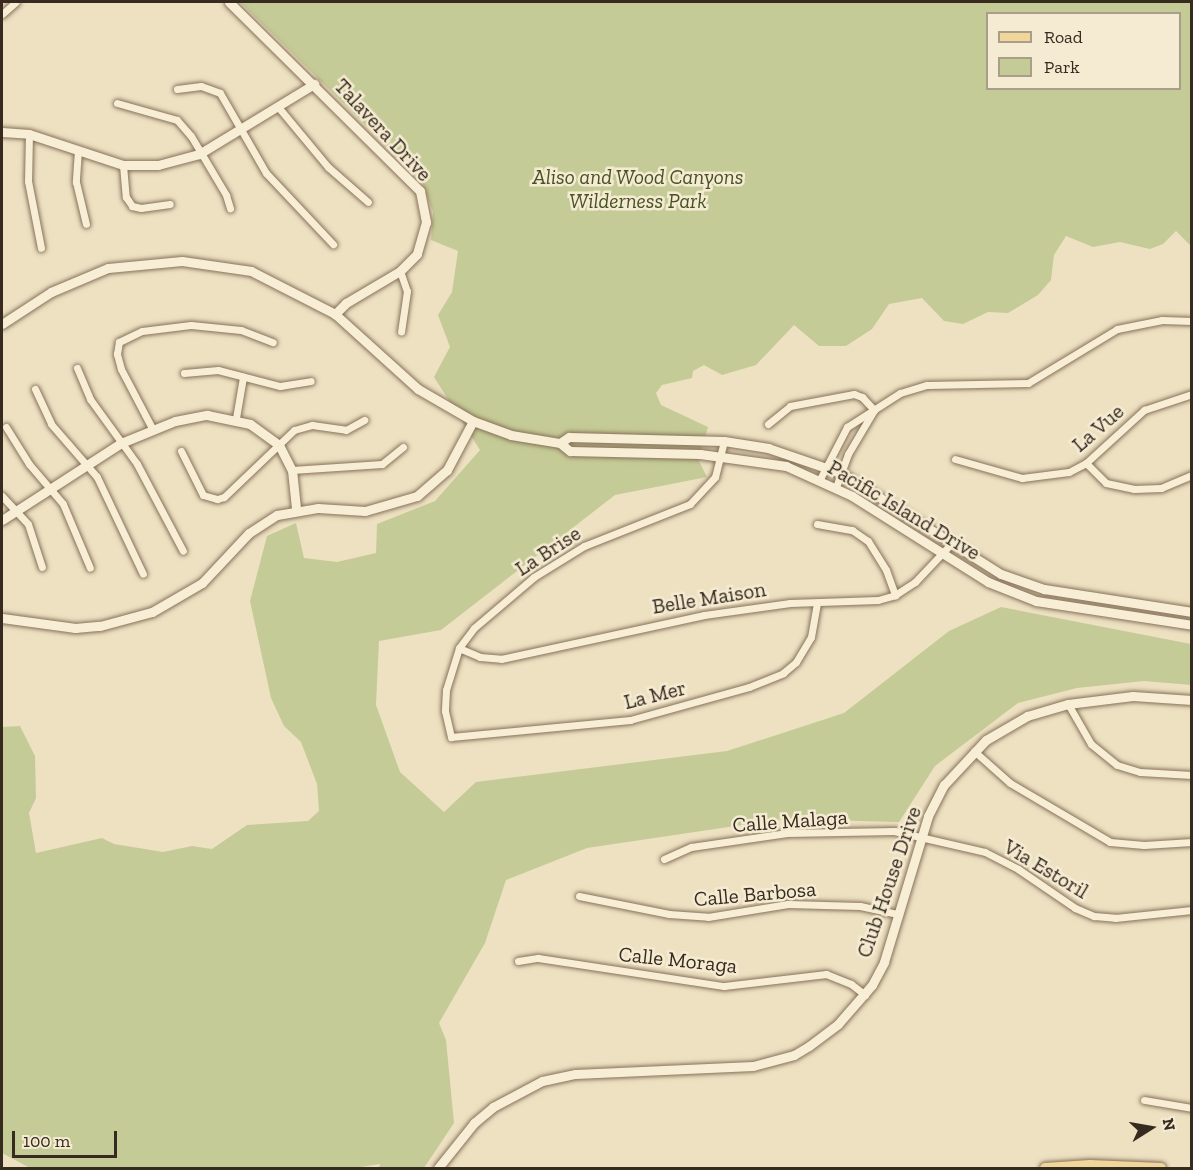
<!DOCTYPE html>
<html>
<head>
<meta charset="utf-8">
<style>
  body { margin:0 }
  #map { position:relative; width:1193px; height:1170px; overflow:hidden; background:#ede1c2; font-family:"Zilla Slab",serif }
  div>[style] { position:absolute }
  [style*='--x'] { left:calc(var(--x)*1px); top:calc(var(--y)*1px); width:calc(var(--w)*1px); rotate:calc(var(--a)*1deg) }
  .green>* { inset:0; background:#c5cb96 }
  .roads { filter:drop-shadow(0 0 2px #87725a) drop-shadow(0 0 2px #87725a) }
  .street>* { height:7px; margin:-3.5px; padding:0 3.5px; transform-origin:3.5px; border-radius:3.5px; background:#f8eed5 }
  .secondary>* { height:9px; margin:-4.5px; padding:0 4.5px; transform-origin:4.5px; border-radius:4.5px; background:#f8eed5 }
  .primary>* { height:10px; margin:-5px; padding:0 5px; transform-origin:5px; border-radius:5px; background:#f0d69a }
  span { translate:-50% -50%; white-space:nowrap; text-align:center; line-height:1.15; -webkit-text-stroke:5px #f5ebd2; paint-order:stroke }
  .street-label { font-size:21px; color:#372a1e }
  .park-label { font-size:21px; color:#475324; font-style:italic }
  .frame { position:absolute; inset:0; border:3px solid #372a1e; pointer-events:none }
  .legend { position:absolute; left:986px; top:12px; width:195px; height:78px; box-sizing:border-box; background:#f5ebd2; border:2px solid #a99e8a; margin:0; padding:8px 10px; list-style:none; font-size:18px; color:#372a1e }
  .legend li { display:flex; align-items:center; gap:12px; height:30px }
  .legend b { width:30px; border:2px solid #a99e8a }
  .north { position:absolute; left:1121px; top:1098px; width:60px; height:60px; -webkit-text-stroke:4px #f5ebd2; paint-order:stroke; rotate:79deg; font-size:16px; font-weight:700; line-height:24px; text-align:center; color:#372a1e }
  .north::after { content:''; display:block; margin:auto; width:21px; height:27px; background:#372a1e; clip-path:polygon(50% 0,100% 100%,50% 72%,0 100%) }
  .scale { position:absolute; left:12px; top:1131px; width:105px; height:27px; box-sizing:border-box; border:3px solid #372a1e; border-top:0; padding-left:8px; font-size:18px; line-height:21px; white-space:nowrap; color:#372a1e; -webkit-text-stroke:4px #f5ebd2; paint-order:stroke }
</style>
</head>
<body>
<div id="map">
  <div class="green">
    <div style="clip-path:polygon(evenodd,240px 2px,1191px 2px,1191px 246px,1176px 231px,1163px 244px,1150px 249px,1120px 242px,1093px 247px,1066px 236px,1054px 255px,1051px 280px,1038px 295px,1008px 313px,988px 312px,963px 324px,944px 321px,922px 298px,889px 304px,872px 329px,846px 346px,819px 346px,794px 325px,756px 365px,722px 375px,704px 365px,693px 371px,692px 378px,662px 385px,656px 393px,661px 405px,708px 427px,698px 459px,707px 477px,615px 495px,441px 630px,379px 641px,376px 705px,400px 772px,444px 812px,476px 782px,727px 751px,844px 713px,949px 631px,1001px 607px,1191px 644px,1191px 685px,1144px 681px,1077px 688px,1018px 703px,935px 766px,899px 822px,783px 819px,587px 848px,506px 880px,485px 943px,439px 1023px,446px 1040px,454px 1123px,424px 1168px,379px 1168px,380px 1164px,355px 1168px,30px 1168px,2px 1153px,2px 727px,20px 726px,35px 756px,36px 798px,29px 813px,36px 853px,102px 838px,114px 844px,163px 852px,192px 846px,212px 849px,247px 825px,308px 821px,319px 811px,317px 784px,301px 742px,284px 726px,271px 698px,250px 601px,267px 536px,296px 523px,304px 558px,337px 562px,376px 553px,377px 524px,435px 501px,480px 450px,434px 377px,450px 347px,438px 315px,452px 292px,458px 251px,431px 240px,433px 212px,421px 179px,240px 2px,988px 14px,1180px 14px,1180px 88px,988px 88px,988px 14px)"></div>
  </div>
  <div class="roads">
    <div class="street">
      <div style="--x:2;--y:14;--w:18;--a:-41"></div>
      <div style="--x:177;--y:89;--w:24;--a:-7"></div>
      <div style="--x:201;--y:86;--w:20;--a:20"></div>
      <div style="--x:220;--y:93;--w:92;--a:60.1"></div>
      <div style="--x:266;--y:173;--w:98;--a:46.7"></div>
      <div style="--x:117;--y:103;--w:62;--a:15.8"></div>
      <div style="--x:177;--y:120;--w:21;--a:49"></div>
      <div style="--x:191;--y:136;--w:69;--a:59.3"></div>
      <div style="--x:226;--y:195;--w:14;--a:73"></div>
      <div style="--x:279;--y:108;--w:77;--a:50.3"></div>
      <div style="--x:328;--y:167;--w:53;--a:41.2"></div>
      <div style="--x:29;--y:134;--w:47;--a:91.2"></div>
      <div style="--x:28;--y:181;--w:68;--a:79"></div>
      <div style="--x:78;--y:150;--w:32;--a:94"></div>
      <div style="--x:76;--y:182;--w:43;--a:76.6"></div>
      <div style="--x:123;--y:165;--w:32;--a:85"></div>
      <div style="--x:126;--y:197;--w:11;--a:56"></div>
      <div style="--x:132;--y:206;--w:9;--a:13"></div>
      <div style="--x:141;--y:208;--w:29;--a:-8"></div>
      <div style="--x:400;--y:271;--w:21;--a:71"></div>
      <div style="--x:407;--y:291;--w:41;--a:98.3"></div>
      <div style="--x:77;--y:368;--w:34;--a:67"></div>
      <div style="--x:90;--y:399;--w:80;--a:54.1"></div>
      <div style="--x:137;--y:464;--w:98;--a:62.1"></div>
      <div style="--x:184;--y:373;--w:34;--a:-5"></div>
      <div style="--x:218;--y:370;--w:64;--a:14.5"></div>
      <div style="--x:280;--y:386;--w:31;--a:-9"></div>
      <div style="--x:35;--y:389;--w:38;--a:65"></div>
      <div style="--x:51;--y:424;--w:70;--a:49"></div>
      <div style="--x:97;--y:477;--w:107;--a:64.6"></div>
      <div style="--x:236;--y:418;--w:42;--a:-80.3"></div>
      <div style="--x:768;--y:424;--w:28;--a:-39"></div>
      <div style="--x:790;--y:406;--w:65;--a:-10.6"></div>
      <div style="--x:854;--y:394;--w:9;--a:21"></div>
      <div style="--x:862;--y:397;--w:18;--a:47"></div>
      <div style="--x:6;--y:427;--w:44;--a:58.1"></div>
      <div style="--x:29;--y:464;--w:52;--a:49.6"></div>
      <div style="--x:63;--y:504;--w:69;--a:67.1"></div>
      <div style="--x:153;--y:430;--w:69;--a:-117.7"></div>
      <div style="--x:121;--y:369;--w:16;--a:-105"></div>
      <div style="--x:117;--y:354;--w:12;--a:-81"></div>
      <div style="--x:119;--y:342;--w:25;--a:-26"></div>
      <div style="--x:142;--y:331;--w:49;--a:-7"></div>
      <div style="--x:191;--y:325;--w:50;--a:5.7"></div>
      <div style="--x:241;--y:330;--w:34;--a:21"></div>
      <div style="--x:724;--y:441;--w:37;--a:104"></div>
      <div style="--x:715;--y:477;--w:37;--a:133"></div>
      <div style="--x:690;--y:504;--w:114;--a:158.4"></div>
      <div style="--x:584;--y:546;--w:59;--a:148.2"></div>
      <div style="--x:534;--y:577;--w:79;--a:139.6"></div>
      <div style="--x:474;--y:628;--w:25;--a:127"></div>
      <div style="--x:459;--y:648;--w:44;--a:107.2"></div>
      <div style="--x:446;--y:690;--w:21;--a:93"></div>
      <div style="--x:445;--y:711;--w:27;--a:77"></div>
      <div style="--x:451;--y:737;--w:180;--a:-5.4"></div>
      <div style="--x:630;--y:720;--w:123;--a:-15.5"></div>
      <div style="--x:749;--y:687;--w:37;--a:-22"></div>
      <div style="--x:783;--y:673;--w:17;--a:-40"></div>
      <div style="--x:796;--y:662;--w:29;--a:-59"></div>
      <div style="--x:811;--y:637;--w:35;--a:-80"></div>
      <div style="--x:181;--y:451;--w:49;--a:63.4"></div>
      <div style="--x:203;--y:495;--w:15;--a:16"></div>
      <div style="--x:217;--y:499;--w:7;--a:-16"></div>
      <div style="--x:224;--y:497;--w:97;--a:-43.7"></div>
      <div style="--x:294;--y:430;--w:19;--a:-16"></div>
      <div style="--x:312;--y:425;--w:34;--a:8"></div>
      <div style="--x:346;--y:430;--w:21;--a:-29"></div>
      <div style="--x:955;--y:459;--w:70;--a:15.8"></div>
      <div style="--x:1022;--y:478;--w:47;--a:-7.3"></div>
      <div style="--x:1069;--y:472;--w:19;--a:-28"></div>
      <div style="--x:1086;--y:463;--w:79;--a:-42.4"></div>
      <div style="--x:1144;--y:410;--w:51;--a:-18.4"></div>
      <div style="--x:1086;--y:463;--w:28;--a:45"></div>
      <div style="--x:1106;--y:483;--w:29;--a:12"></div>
      <div style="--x:1134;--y:489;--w:27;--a:-2"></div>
      <div style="--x:1161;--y:488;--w:34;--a:-23"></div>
      <div style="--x:292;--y:470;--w:90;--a:-3.8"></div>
      <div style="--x:382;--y:464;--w:27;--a:-39"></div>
      <div style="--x:820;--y:479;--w:59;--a:-62.6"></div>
      <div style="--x:847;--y:427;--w:63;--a:-32.7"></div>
      <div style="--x:900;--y:393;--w:28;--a:-17"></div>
      <div style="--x:927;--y:385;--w:101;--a:-1.1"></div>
      <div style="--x:1028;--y:383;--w:104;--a:-31.2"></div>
      <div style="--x:1117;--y:329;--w:46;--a:-11.3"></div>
      <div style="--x:1162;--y:320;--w:30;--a:2"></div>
      <div style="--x:836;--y:487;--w:35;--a:-70"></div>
      <div style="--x:848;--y:454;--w:51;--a:-59.4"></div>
      <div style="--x:2;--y:496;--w:38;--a:47"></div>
      <div style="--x:28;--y:524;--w:45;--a:72"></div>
      <div style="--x:817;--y:524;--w:36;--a:10"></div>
      <div style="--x:852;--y:530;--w:19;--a:35"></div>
      <div style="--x:868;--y:541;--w:34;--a:58"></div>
      <div style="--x:886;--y:570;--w:27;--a:70"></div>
      <div style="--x:459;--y:648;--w:23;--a:23"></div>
      <div style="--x:480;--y:657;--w:21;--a:5"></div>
      <div style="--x:501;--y:659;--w:208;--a:-12.2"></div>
      <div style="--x:704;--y:615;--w:87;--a:-7.9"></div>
      <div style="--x:790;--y:603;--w:88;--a:-2"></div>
      <div style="--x:878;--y:600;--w:18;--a:-16"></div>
      <div style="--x:895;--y:595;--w:24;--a:-33"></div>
      <div style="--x:915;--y:582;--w:51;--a:-46.6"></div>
      <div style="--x:1068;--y:704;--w:46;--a:60.1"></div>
      <div style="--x:1091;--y:744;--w:33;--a:39"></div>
      <div style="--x:1117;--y:765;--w:24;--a:17"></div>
      <div style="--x:1140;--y:772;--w:52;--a:3.3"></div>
      <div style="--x:974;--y:751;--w:48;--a:41.6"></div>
      <div style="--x:1010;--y:783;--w:116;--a:30.5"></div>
      <div style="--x:1110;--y:842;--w:34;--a:5"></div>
      <div style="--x:1144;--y:845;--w:48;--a:-3.6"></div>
      <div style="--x:664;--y:859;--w:30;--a:-24"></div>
      <div style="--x:691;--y:847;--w:97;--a:-8.3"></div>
      <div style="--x:787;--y:833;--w:107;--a:-1.1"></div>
      <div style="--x:894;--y:831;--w:93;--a:13"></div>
      <div style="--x:985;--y:852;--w:37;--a:27"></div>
      <div style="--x:1018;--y:869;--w:69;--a:34.4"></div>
      <div style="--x:1075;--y:908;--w:21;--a:23"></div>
      <div style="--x:1094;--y:916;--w:21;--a:5"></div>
      <div style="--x:1115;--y:918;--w:77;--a:-5.9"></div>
      <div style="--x:579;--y:896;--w:92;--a:11.3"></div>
      <div style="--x:669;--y:914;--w:39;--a:4"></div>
      <div style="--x:708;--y:917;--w:81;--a:-9.2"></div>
      <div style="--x:788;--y:904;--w:72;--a:1.6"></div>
      <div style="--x:860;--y:906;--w:40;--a:12"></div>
      <div style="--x:518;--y:961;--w:20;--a:-9"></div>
      <div style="--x:538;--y:958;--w:188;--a:8.6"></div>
      <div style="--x:724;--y:986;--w:103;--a:-6.7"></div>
      <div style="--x:826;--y:974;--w:27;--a:22"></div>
      <div style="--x:851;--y:984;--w:18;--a:38"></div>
      <div style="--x:1144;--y:1100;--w:49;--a:9.5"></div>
    </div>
    <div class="secondary">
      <div style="--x:229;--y:2;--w:269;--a:44.7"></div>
      <div style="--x:420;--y:191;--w:32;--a:79"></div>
      <div style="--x:426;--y:222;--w:33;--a:106"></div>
      <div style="--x:417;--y:254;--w:24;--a:135"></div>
      <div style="--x:400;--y:271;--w:63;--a:149.3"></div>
      <div style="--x:346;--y:303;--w:16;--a:135"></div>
      <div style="--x:2;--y:132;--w:27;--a:4"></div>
      <div style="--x:29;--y:134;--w:99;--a:18.3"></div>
      <div style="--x:123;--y:165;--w:35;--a:0"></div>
      <div style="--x:158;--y:165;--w:42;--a:-15"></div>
      <div style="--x:199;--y:154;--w:135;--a:-31.3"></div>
      <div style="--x:2;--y:324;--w:59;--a:-33.1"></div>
      <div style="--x:51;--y:292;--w:62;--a:-22.8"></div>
      <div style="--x:108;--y:268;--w:74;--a:-5.4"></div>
      <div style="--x:182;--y:261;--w:70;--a:8.2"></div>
      <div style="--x:251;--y:271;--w:94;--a:27.1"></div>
      <div style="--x:335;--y:314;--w:112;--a:42.1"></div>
      <div style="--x:418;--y:389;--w:64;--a:30.2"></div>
      <div style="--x:473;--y:421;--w:40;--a:20.2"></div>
      <div style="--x:511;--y:435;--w:50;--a:9.3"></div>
      <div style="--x:560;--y:443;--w:13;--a:39"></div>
      <div style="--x:570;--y:451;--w:130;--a:1.3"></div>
      <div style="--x:700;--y:454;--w:87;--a:7.9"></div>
      <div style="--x:786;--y:466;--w:72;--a:24.4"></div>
      <div style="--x:852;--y:496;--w:161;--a:32.3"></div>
      <div style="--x:988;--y:582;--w:52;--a:21.6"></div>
      <div style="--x:1036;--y:601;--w:158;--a:8.7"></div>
      <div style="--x:560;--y:443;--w:11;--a:-34"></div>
      <div style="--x:569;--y:437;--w:155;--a:1.5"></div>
      <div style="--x:724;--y:441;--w:45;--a:9"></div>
      <div style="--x:768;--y:448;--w:77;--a:18.9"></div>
      <div style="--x:841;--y:473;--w:189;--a:32.3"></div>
      <div style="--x:1001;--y:574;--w:46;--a:19.2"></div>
      <div style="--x:1044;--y:589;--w:150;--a:8.8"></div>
      <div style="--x:2;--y:520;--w:142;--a:-32.9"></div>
      <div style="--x:121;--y:443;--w:58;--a:-22.2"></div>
      <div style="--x:175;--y:421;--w:33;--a:-11"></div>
      <div style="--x:207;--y:415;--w:44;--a:11.8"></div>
      <div style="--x:250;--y:424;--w:36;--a:36"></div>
      <div style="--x:279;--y:445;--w:28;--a:63"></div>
      <div style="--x:292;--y:470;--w:39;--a:84"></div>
      <div style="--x:2;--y:618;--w:74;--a:7.8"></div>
      <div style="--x:75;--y:628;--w:25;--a:-5"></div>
      <div style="--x:100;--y:626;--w:54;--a:-15.1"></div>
      <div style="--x:152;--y:612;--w:58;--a:-30.1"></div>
      <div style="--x:202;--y:583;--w:69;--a:-46.8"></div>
      <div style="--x:249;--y:533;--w:33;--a:-33"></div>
      <div style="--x:277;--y:515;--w:42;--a:-9.7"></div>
      <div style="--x:318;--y:508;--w:47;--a:3.7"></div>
      <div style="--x:365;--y:511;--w:54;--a:-16.1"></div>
      <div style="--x:417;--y:496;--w:40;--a:-41"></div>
      <div style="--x:447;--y:470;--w:55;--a:-62"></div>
      <div style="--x:438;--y:1168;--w:58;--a:-51.3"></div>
      <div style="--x:474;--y:1123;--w:25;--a:-40"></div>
      <div style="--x:493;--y:1107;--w:55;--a:-28"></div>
      <div style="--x:542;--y:1081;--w:34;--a:-12"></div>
      <div style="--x:575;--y:1074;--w:178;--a:-2.6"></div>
      <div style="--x:753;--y:1066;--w:42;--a:-15"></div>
      <div style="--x:794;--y:1055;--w:17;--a:-31"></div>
      <div style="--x:809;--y:1046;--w:36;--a:-37"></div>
      <div style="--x:838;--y:1024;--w:52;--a:-48.9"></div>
      <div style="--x:872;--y:985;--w:26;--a:-62"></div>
      <div style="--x:884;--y:962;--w:152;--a:-73.2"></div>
      <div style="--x:928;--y:816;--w:35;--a:-63"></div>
      <div style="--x:944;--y:785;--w:62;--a:-47"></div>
      <div style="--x:986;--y:740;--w:48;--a:-30.3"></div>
      <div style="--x:1027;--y:716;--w:43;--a:-16.3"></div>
      <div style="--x:1068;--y:704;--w:65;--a:-7"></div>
      <div style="--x:1133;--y:696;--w:59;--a:3.9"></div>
    </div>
    <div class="primary">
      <div style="--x:1045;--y:1168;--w:45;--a:-3.8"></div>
      <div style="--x:1090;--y:1165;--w:71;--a:2.4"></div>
    </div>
  </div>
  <div class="street-label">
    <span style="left:383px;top:130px;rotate:47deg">Talavera Drive</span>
    <span style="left:1098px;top:428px;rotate:-41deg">La Vue</span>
    <span style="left:904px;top:510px;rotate:31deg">Pacific Island Drive</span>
    <span style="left:548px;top:551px;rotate:-33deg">La Brise</span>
    <span style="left:709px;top:598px;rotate:-9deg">Belle Maison</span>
    <span style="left:655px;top:695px;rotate:-14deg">La Mer</span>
    <span style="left:790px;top:821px;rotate:-4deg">Calle Malaga</span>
    <span style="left:1046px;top:869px;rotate:31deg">Via Estoril</span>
    <span style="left:889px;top:882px;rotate:-71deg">Club House Drive</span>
    <span style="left:755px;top:894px;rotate:-5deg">Calle Barbosa</span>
    <span style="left:678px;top:960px;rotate:6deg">Calle Moraga</span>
  </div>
  <div class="park-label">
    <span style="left:638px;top:189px">Aliso and Wood Canyons<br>Wilderness Park</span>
  </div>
  <div class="frame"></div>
  <ul class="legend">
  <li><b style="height:8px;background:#f0d69a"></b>Road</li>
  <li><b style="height:16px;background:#c5cb96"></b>Park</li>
  </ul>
  <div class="north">N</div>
  <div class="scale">100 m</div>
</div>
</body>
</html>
